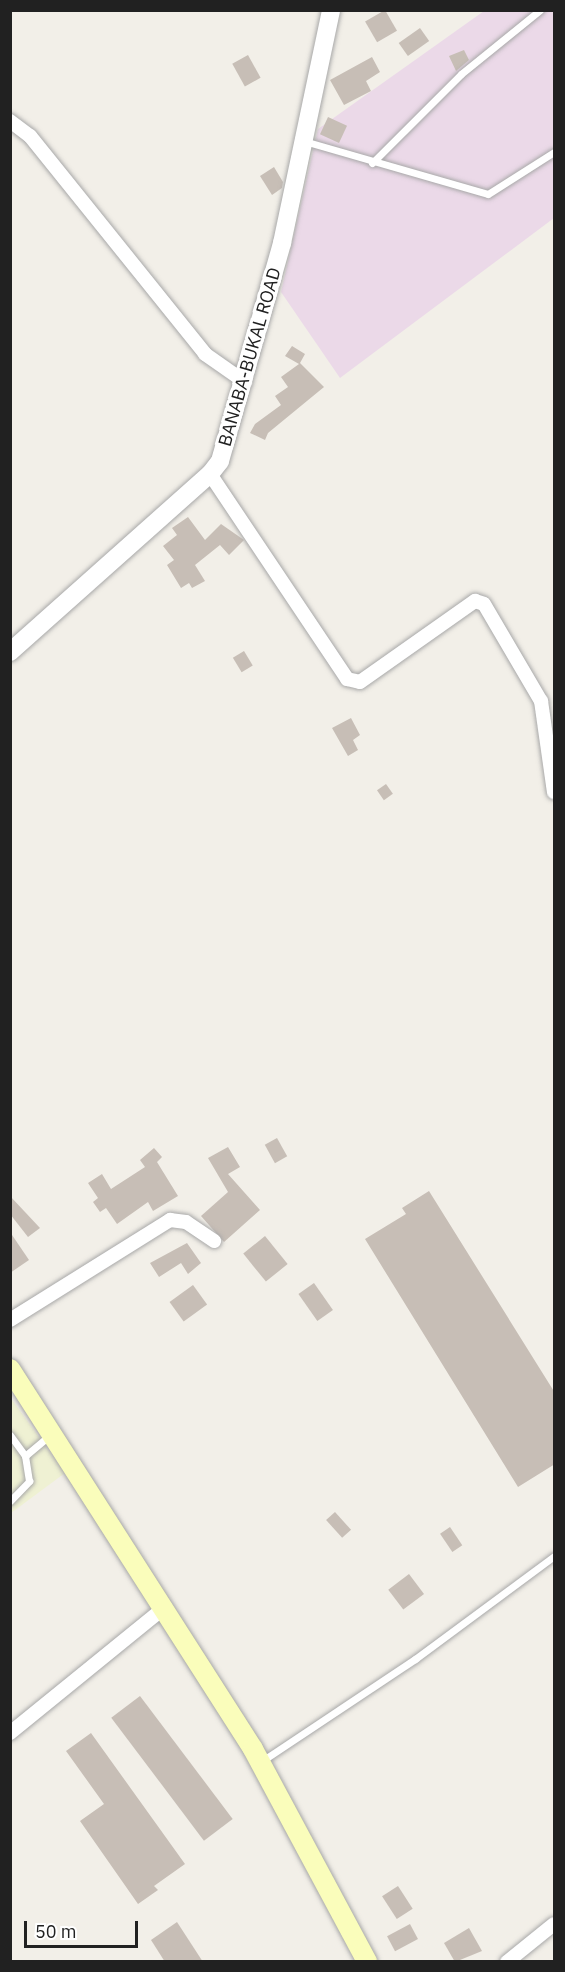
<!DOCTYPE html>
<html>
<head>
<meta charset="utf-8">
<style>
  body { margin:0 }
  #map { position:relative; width:565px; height:1972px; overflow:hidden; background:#f2efe8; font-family:"IBM Plex Sans",sans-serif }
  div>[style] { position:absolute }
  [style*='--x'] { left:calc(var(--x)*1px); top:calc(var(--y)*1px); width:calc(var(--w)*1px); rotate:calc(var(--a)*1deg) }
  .industrial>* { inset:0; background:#ebd9e8 }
  .farmland>* { inset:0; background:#eff1d3 }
  .building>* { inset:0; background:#c7beb6; transform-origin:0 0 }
  .roads { filter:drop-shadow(0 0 2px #a8a8a8) drop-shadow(0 0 2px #a8a8a8) }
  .service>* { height:7px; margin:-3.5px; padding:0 3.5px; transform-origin:3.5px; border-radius:3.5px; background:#fff }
  .minor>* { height:14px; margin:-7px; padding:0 7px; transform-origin:7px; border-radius:7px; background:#fff }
  .tertiary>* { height:18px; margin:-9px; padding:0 9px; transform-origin:9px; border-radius:9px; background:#fff }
  .secondary>* { height:20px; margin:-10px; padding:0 10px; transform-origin:10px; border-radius:10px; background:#fafdbb }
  span { translate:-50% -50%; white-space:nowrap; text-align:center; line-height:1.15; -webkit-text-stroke:6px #fff; paint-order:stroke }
  .street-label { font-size:18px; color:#212121 }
  .frame { position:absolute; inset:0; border:12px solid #212121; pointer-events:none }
  .scale { position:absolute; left:24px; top:1921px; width:114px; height:27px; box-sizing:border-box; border:3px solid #212121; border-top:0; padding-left:8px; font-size:18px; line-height:21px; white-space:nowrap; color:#212121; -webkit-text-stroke:4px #fff; paint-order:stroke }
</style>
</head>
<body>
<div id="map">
  <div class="industrial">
    <div style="clip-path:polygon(484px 11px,554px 11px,554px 218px,340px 378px,281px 292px,318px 129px)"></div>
  </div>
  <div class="farmland">
    <div style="clip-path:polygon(10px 1397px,65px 1473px,11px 1513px,10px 1513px)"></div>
  </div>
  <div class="building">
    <div style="left:385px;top:10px;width:24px;height:23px;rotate:60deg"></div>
    <div style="left:420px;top:28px;width:16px;height:26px;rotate:55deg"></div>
    <div style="clip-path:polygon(464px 50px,469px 60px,456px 71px,449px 56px)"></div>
    <div style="left:248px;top:55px;width:26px;height:18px;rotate:61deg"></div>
    <div style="clip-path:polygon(372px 57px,380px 72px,366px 81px,371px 91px,344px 105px,330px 80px)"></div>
    <div style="left:328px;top:117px;width:21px;height:19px;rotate:25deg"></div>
    <div style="clip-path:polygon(274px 167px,283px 182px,282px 188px,272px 195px,260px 176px)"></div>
    <div style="clip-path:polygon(292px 346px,305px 354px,300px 363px,324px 387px,268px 433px,265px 440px,250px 433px,255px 424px,281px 405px,275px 396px,288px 387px,281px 377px,299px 364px,285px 356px)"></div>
    <div style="clip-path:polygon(188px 517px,205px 540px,221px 524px,244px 540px,229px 555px,220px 545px,195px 565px,205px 581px,192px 588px,189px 583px,181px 588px,167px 565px,174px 560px,163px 546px,177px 535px,172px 528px)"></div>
    <div style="left:244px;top:651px;width:17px;height:13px;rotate:59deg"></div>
    <div style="clip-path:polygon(351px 718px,360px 735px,353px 740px,358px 750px,348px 756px,332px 728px)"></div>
    <div style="left:386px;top:784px;width:12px;height:11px;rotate:55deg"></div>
    <div style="left:277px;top:1138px;width:21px;height:14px;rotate:61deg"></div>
    <div style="clip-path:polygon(228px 1147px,240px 1167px,228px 1174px,260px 1210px,224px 1242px,201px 1216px,228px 1192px,208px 1158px)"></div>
    <div style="clip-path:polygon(154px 1148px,162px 1157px,157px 1162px,178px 1196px,153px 1211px,148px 1202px,117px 1224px,106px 1208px,100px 1212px,93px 1202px,98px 1198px,88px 1183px,102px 1174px,111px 1189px,145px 1167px,140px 1160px)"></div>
    <div style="clip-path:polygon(429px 1191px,555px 1393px,555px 1464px,518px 1487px,365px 1239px,406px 1214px,402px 1208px)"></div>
    <div style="clip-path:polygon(10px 1196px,40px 1228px,28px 1237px,10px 1214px)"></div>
    <div style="clip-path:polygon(10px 1232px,29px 1260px,10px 1273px)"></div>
    <div style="left:265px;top:1236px;width:36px;height:28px;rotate:51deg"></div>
    <div style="clip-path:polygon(187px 1243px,201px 1263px,188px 1274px,181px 1263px,159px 1277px,150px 1263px)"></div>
    <div style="left:314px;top:1283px;width:33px;height:19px;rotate:55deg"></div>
    <div style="left:193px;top:1285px;width:24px;height:29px;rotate:54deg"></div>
    <div style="left:335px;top:1512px;width:24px;height:12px;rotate:48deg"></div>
    <div style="left:450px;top:1527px;width:22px;height:12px;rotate:56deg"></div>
    <div style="left:409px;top:1574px;width:25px;height:26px;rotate:53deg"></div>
    <div style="left:140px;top:1696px;width:154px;height:36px;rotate:53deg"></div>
    <div style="clip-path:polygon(91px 1733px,185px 1864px,154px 1886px,158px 1890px,138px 1904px,80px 1821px,104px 1804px,66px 1751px)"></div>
    <div style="left:398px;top:1886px;width:27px;height:19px;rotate:57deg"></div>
    <div style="clip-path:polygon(177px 1922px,203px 1962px,165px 1962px,151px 1940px)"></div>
    <div style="left:410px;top:1924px;width:17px;height:26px;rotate:62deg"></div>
    <div style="clip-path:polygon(469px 1928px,482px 1951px,455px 1962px,444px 1943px)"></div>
  </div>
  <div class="roads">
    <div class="service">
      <div style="--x:304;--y:141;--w:191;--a:16.1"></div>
      <div style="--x:488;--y:194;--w:78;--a:-32.5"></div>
      <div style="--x:372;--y:163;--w:126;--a:-45"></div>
      <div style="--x:461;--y:74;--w:102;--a:-39"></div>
      <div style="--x:10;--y:1435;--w:26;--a:54"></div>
      <div style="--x:25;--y:1456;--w:33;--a:-40"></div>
      <div style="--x:10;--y:1501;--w:28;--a:-46"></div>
      <div style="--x:29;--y:1481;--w:25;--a:-99"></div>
      <div style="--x:262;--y:1761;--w:184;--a:-33.7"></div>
      <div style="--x:415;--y:1659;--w:173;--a:-36.5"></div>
    </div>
    <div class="minor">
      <div style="--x:10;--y:121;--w:25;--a:37"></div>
      <div style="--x:30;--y:136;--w:280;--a:51.2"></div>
      <div style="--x:205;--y:354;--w:49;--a:35"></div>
      <div style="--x:210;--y:474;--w:247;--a:56.2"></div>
      <div style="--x:347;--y:679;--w:13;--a:13"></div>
      <div style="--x:360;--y:682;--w:141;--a:-35.2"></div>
      <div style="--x:475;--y:601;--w:9;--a:18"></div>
      <div style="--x:484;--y:604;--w:113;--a:59.6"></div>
      <div style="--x:541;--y:701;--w:92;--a:81.9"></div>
      <div style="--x:10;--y:1320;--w:189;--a:-32"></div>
      <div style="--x:170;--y:1220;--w:16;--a:7"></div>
      <div style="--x:186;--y:1222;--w:34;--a:34"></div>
      <div style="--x:10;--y:1733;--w:200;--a:-39.1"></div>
      <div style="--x:507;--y:1962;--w:60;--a:-39"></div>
    </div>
    <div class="tertiary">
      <div style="--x:10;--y:652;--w:268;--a:-41.7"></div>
      <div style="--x:210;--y:474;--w:16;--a:-52"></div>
      <div style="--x:220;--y:461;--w:227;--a:-74.1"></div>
      <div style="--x:282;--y:243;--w:238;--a:-78.1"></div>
    </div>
    <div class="secondary">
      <div style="--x:10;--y:1369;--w:451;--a:57.4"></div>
      <div style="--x:253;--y:1749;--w:242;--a:61.8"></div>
    </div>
  </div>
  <div class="street-label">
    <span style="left:250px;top:357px;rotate:-74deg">BANABA-BUKAL ROAD</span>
  </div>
  <div class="frame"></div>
  <div class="scale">50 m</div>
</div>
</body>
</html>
